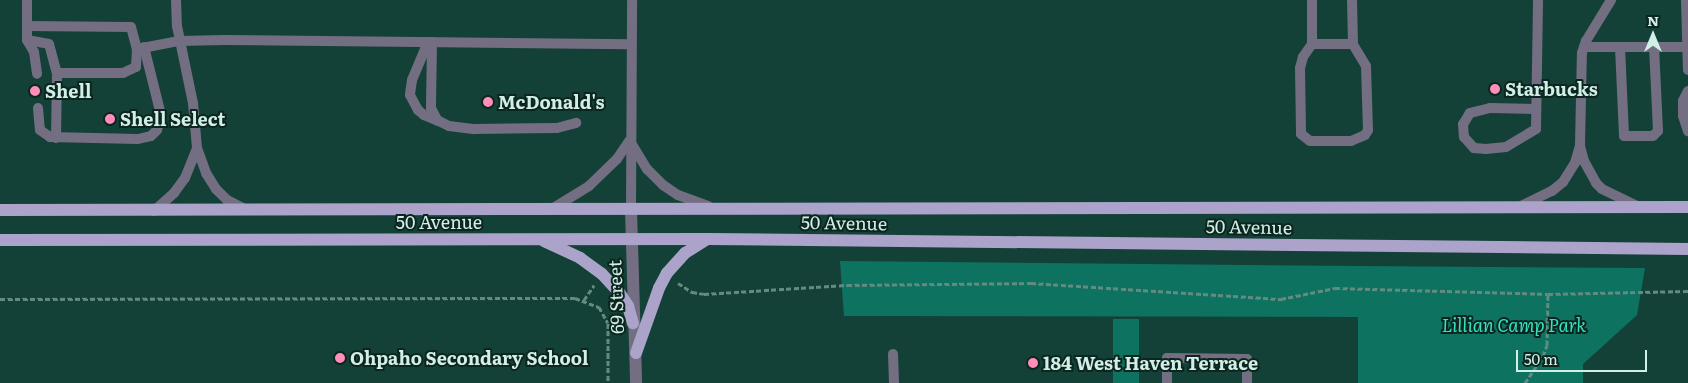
<!DOCTYPE html>
<html>
<head>
<meta charset="utf-8">
<style>
  body { margin:0 }
  #map { position:relative; width:1688px; height:383px; overflow:hidden; background:#134137; font-family:Literata,serif }
  div>[style] { position:absolute }
  [style*='--x'] { left:calc(var(--x)*1px); top:calc(var(--y)*1px); width:calc(var(--w)*1px); rotate:calc(var(--a)*1deg) }
  .green>* { inset:0; background:#0d7260; transform-origin:0 0 }
  .path>* { height:3px; margin-top:-1.5px; transform-origin:0; background:repeating-linear-gradient(90deg,#638b81 0 5px,transparent 0 7.5px) }
  .service>* { height:10px; margin:-5px; padding:0 5px; transform-origin:5px; border-radius:5px; background:#736e82 }
  .tertiary>* { height:12px; margin:-6px; padding:0 6px; transform-origin:6px; border-radius:6px; background:#736e82 }
  .primary>* { height:12px; margin:-6px; padding:0 6px; transform-origin:6px; border-radius:6px; background:#aca3ca }
  .dots>* { width:14px; height:14px; translate:-50% -50%; box-sizing:border-box; border:2px solid #0c251f; border-radius:50% }
  span { translate:-50% -50%; white-space:nowrap; text-align:center; line-height:1.15; -webkit-text-stroke:4px #0c251f; paint-order:stroke }
  .poi-label { font-size:18px; color:#d1efe7; font-weight:700 }
  .left { translate:0 -50%; text-align:left }
  .street-label { font-size:18px; color:#d1efe7 }
  .park-label { font-size:18px; color:#35e2c0; font-style:italic }
  .north { position:absolute; left:1628px; top:10px; width:50px; height:50px; -webkit-text-stroke:4px #0c251f; paint-order:stroke; rotate:0deg; font-size:14px; font-weight:700; line-height:20px; text-align:center; color:#d1efe7 }
  .north::after { content:''; display:block; margin:auto; width:18px; height:22px; background:#d1efe7; clip-path:polygon(50% 0,100% 100%,50% 72%,0 100%) }
  .scale { position:absolute; left:1516px; top:350px; width:131px; height:22px; box-sizing:border-box; border:2px solid #d1efe7; border-top:0; padding-left:6px; font-size:15px; line-height:18px; white-space:nowrap; color:#d1efe7; -webkit-text-stroke:4px #0c251f; paint-order:stroke }
</style>
</head>
<body>
<div id="map">
  <div class="green">
    <div style="clip-path:polygon(840px 261px,1359px 266px,1645px 268px,1637px 315px,1583px 364px,1583px 383px,1358px 383px,1358px 317px,844px 316px)"></div>
    <div style="left:1113px;top:319px;width:26px;height:64px"></div>
  </div>
  <div class="path">
    <div style="--x:678;--y:283;--w:17;--a:33"></div>
    <div style="--x:692;--y:292;--w:12;--a:9"></div>
    <div style="--x:704;--y:294;--w:143;--a:-3.6"></div>
    <div style="--x:847;--y:285;--w:184;--a:-0.6"></div>
    <div style="--x:1031;--y:283;--w:251;--a:3.7"></div>
    <div style="--x:1281;--y:299;--w:55;--a:-11.5"></div>
    <div style="--x:1335;--y:288;--w:213;--a:1.6"></div>
    <div style="--x:1548;--y:294;--w:140;--a:-1.2"></div>
    <div style="--x:0;--y:299;--w:575;--a:-0.1"></div>
    <div style="--x:575;--y:298;--w:26;--a:21"></div>
    <div style="--x:599;--y:307;--w:18;--a:61"></div>
    <div style="--x:608;--y:323;--w:60;--a:90"></div>
    <div style="--x:584;--y:300;--w:18;--a:-56"></div>
    <div style="--x:1525;--y:383;--w:32;--a:-56"></div>
    <div style="--x:1543;--y:356;--w:12;--a:-70"></div>
    <div style="--x:1547;--y:345;--w:51;--a:-88.9"></div>
  </div>
  <div class="service">
    <div style="--x:27;--y:0;--w:40;--a:90"></div>
    <div style="--x:27;--y:40;--w:14;--a:60"></div>
    <div style="--x:34;--y:52;--w:22;--a:82"></div>
    <div style="--x:176;--y:0;--w:26;--a:88"></div>
    <div style="--x:177;--y:26;--w:79;--a:78.3"></div>
    <div style="--x:193;--y:103;--w:45;--a:84.9"></div>
    <div style="--x:197;--y:148;--w:27;--a:70"></div>
    <div style="--x:206;--y:173;--w:19;--a:58"></div>
    <div style="--x:216;--y:189;--w:16;--a:45"></div>
    <div style="--x:227;--y:200;--w:20;--a:27"></div>
    <div style="--x:1312;--y:0;--w:44;--a:90"></div>
    <div style="--x:1312;--y:44;--w:16;--a:125"></div>
    <div style="--x:1303;--y:57;--w:11;--a:105"></div>
    <div style="--x:1300;--y:68;--w:66;--a:89.1"></div>
    <div style="--x:1301;--y:134;--w:11;--a:38"></div>
    <div style="--x:1310;--y:141;--w:41;--a:0"></div>
    <div style="--x:1351;--y:141;--w:15;--a:-23"></div>
    <div style="--x:1365;--y:135;--w:6;--a:-59"></div>
    <div style="--x:1368;--y:130;--w:64;--a:-91.8"></div>
    <div style="--x:1366;--y:66;--w:26;--a:-121"></div>
    <div style="--x:1353;--y:44;--w:44;--a:-91.3"></div>
    <div style="--x:1686;--y:0;--w:70;--a:88.4"></div>
    <div style="--x:27;--y:26;--w:104;--a:0.6"></div>
    <div style="--x:131;--y:27;--w:23;--a:75"></div>
    <div style="--x:137;--y:49;--w:43;--a:-10.8"></div>
    <div style="--x:179;--y:41;--w:45;--a:-1.3"></div>
    <div style="--x:224;--y:40;--w:407;--a:0.6"></div>
    <div style="--x:27;--y:40;--w:22;--a:10"></div>
    <div style="--x:49;--y:44;--w:30;--a:75"></div>
    <div style="--x:428;--y:42;--w:41;--a:112.8"></div>
    <div style="--x:412;--y:80;--w:15;--a:98"></div>
    <div style="--x:410;--y:95;--w:17;--a:62"></div>
    <div style="--x:418;--y:110;--w:8;--a:40"></div>
    <div style="--x:424;--y:115;--w:15;--a:23"></div>
    <div style="--x:432;--y:42;--w:66;--a:90.9"></div>
    <div style="--x:431;--y:108;--w:13;--a:63"></div>
    <div style="--x:437;--y:120;--w:13;--a:27"></div>
    <div style="--x:449;--y:126;--w:26;--a:7"></div>
    <div style="--x:475;--y:129;--w:82;--a:-0.7"></div>
    <div style="--x:557;--y:128;--w:20;--a:-15"></div>
    <div style="--x:1312;--y:44;--w:41;--a:0"></div>
    <div style="--x:1584;--y:47;--w:103;--a:0"></div>
    <div style="--x:1620;--y:47;--w:89;--a:87.4"></div>
    <div style="--x:1624;--y:136;--w:29;--a:0"></div>
    <div style="--x:1653;--y:136;--w:7;--a:-45"></div>
    <div style="--x:1658;--y:131;--w:84;--a:-92.7"></div>
    <div style="--x:1688;--y:91;--w:11;--a:117"></div>
    <div style="--x:1683;--y:101;--w:15;--a:90"></div>
    <div style="--x:1683;--y:116;--w:16;--a:72"></div>
    <div style="--x:38;--y:108;--w:22;--a:85"></div>
    <div style="--x:40;--y:130;--w:12;--a:35"></div>
    <div style="--x:50;--y:137;--w:88;--a:1.3"></div>
    <div style="--x:138;--y:139;--w:13;--a:-13"></div>
    <div style="--x:151;--y:136;--w:8;--a:-45"></div>
    <div style="--x:157;--y:130;--w:16;--a:-75"></div>
    <div style="--x:161;--y:115;--w:70;--a:-104"></div>
    <div style="--x:1536;--y:109;--w:46;--a:-178.8"></div>
    <div style="--x:1490;--y:108;--w:21;--a:166"></div>
    <div style="--x:1470;--y:113;--w:13;--a:122"></div>
    <div style="--x:1463;--y:124;--w:13;--a:86"></div>
    <div style="--x:1464;--y:137;--w:15;--a:48"></div>
    <div style="--x:1474;--y:148;--w:12;--a:5"></div>
    <div style="--x:1486;--y:149;--w:20;--a:-6"></div>
    <div style="--x:1506;--y:147;--w:35;--a:-31"></div>
    <div style="--x:1536;--y:129;--w:129;--a:-89.1"></div>
    <div style="--x:56;--y:138;--w:65;--a:-89.1"></div>
    <div style="--x:57;--y:73;--w:66;--a:0"></div>
    <div style="--x:123;--y:73;--w:14;--a:-25"></div>
    <div style="--x:136;--y:67;--w:18;--a:-87"></div>
    <div style="--x:630;--y:141;--w:33;--a:59"></div>
    <div style="--x:647;--y:169;--w:23;--a:45"></div>
    <div style="--x:663;--y:185;--w:18;--a:34"></div>
    <div style="--x:678;--y:195;--w:32;--a:20"></div>
    <div style="--x:1580;--y:146;--w:16;--a:75"></div>
    <div style="--x:1584;--y:161;--w:25;--a:61"></div>
    <div style="--x:1596;--y:183;--w:8;--a:45"></div>
    <div style="--x:1602;--y:189;--w:39;--a:26"></div>
    <div style="--x:1521;--y:206;--w:34;--a:-26"></div>
    <div style="--x:1552;--y:191;--w:14;--a:-39"></div>
    <div style="--x:1563;--y:182;--w:22;--a:-58"></div>
    <div style="--x:1575;--y:163;--w:19;--a:-74"></div>
    <div style="--x:1580;--y:145;--w:92;--a:-88.8"></div>
    <div style="--x:1582;--y:53;--w:13;--a:-72"></div>
    <div style="--x:1586;--y:41;--w:48;--a:-58.6"></div>
    <div style="--x:550;--y:210;--w:46;--a:-31.6"></div>
    <div style="--x:589;--y:186;--w:39;--a:-44"></div>
    <div style="--x:617;--y:159;--w:22;--a:-56"></div>
    <div style="--x:631;--y:210;--w:210;--a:-89.7"></div>
    <div style="--x:154;--y:211;--w:27;--a:-42"></div>
    <div style="--x:174;--y:193;--w:19;--a:-54"></div>
    <div style="--x:185;--y:178;--w:32;--a:-68"></div>
    <div style="--x:893;--y:354;--w:29;--a:88"></div>
    <div style="--x:1167;--y:383;--w:25;--a:-90"></div>
    <div style="--x:1167;--y:358;--w:80;--a:0.7"></div>
    <div style="--x:1247;--y:359;--w:24;--a:90"></div>
  </div>
  <div class="tertiary">
    <div style="--x:631;--y:210;--w:173;--a:88.3"></div>
  </div>
  <div class="primary">
    <div style="--x:0;--y:210;--w:1688;--a:-0.1"></div>
    <div style="--x:0;--y:240;--w:708;--a:-0.08"></div>
    <div style="--x:708;--y:239;--w:980;--a:0.58"></div>
    <div style="--x:544;--y:241;--w:40;--a:25"></div>
    <div style="--x:580;--y:258;--w:27;--a:36"></div>
    <div style="--x:602;--y:274;--w:25;--a:47"></div>
    <div style="--x:619;--y:292;--w:17;--a:57"></div>
    <div style="--x:628;--y:306;--w:18;--a:74"></div>
    <div style="--x:636;--y:353;--w:69;--a:-70.5"></div>
    <div style="--x:659;--y:288;--w:17;--a:-62"></div>
    <div style="--x:667;--y:273;--w:27;--a:-48"></div>
    <div style="--x:685;--y:253;--w:25;--a:-32"></div>
  </div>
  <div class="dots">
    <div style="left:1495px;top:89px;background:#ff8eba"></div>
    <div style="left:35px;top:91px;background:#ff8eba"></div>
    <div style="left:488px;top:102px;background:#ff8eba"></div>
    <div style="left:110px;top:119px;background:#ff8eba"></div>
    <div style="left:340px;top:358px;background:#ff8eba"></div>
    <div style="left:1033px;top:363px;background:#ff8eba"></div>
  </div>
  <div class="poi-label">
    <span class="left" style="left:1505px;top:89px">Starbucks</span>
    <span class="left" style="left:45px;top:91px">Shell</span>
    <span class="left" style="left:498px;top:102px">McDonald's</span>
    <span class="left" style="left:120px;top:119px">Shell Select</span>
    <span class="left" style="left:350px;top:358px">Ohpaho Secondary School</span>
    <span class="left" style="left:1043px;top:363px">184 West Haven Terrace</span>
  </div>
  <div class="street-label">
    <span style="left:439px;top:222px">50 Avenue</span>
    <span style="left:844px;top:223px;rotate:1deg">50 Avenue</span>
    <span style="left:1249px;top:227px;rotate:1deg">50 Avenue</span>
    <span style="left:616px;top:297px;rotate:-92deg">69 Street</span>
  </div>
  <div class="park-label">
    <span style="left:1514px;top:325px">Lillian Camp Park</span>
  </div>
  <div class="north">N</div>
  <div class="scale">50 m</div>
</div>
</body>
</html>
